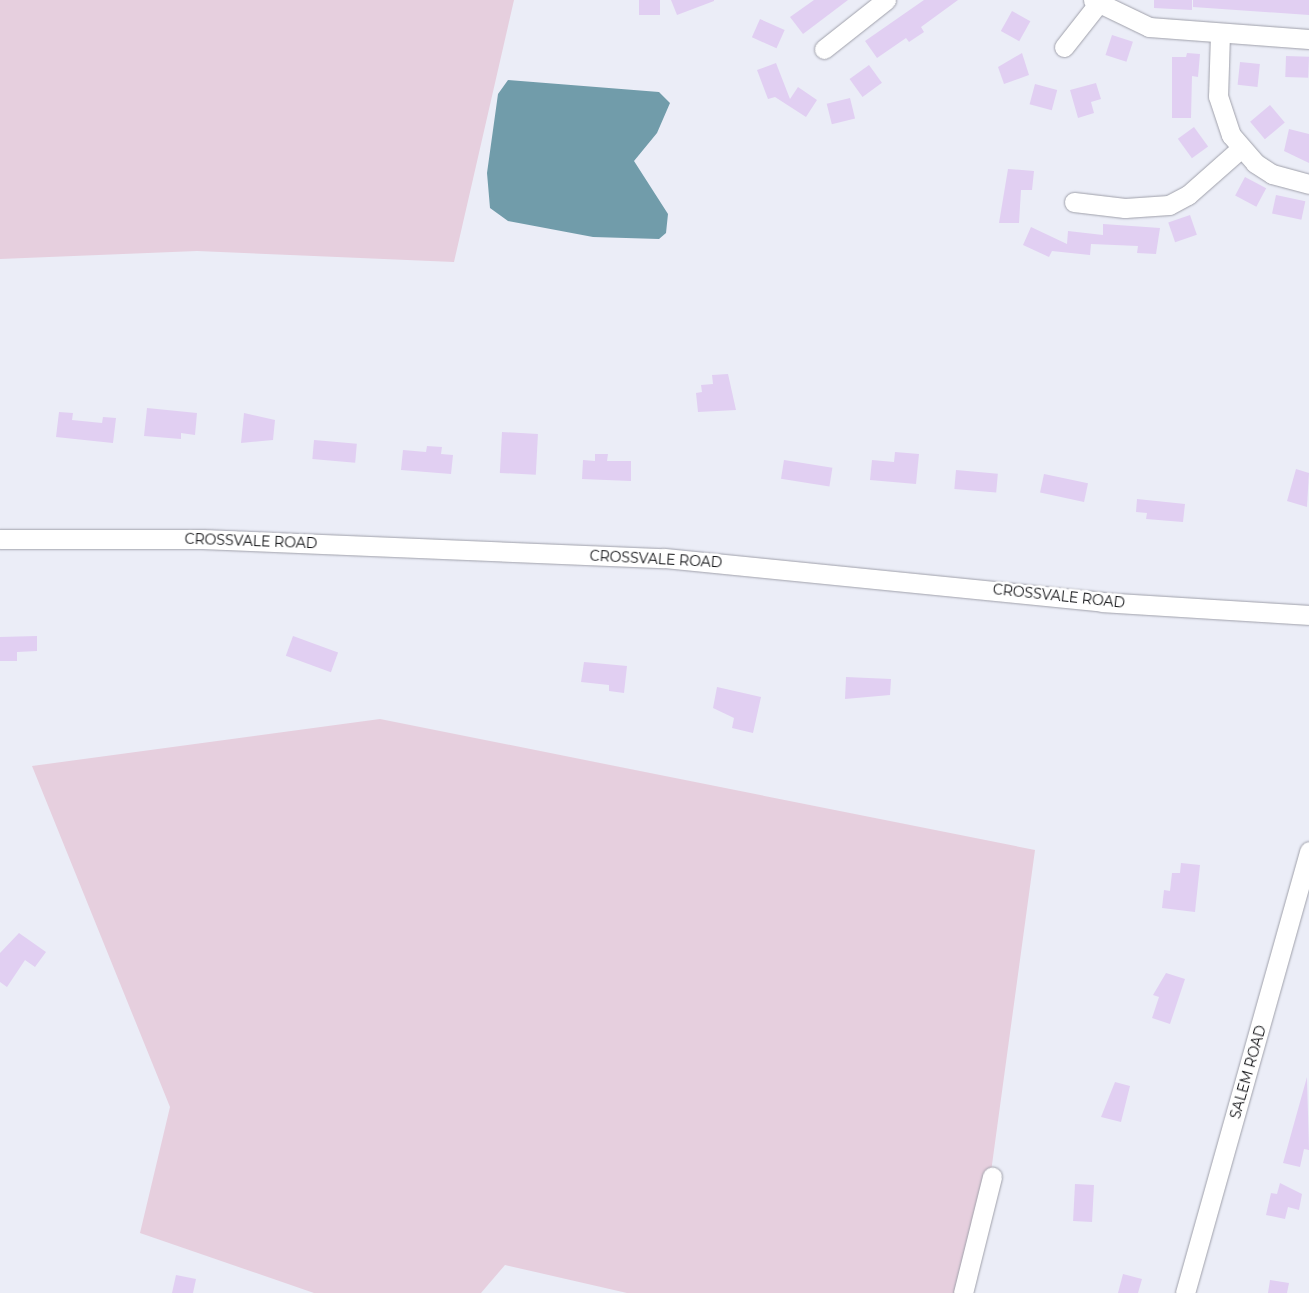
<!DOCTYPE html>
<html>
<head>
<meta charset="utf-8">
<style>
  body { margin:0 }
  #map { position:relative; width:1309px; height:1293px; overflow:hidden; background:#ebedf7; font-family:Montserrat,sans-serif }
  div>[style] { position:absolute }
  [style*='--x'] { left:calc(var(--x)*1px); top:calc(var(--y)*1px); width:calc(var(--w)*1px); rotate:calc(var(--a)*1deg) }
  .green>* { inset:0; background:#e6cfde }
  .water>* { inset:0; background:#719caa }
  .building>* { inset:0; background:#e1cff2; transform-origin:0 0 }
  .roads { filter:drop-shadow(0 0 1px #9fa0aa) drop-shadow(0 0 1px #9fa0aa) }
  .minor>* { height:19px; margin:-9.5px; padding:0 9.5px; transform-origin:9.5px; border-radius:9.5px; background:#fff }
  span { translate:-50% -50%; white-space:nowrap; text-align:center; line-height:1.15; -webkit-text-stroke:5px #fff; paint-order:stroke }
  .street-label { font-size:14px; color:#0f1013 }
</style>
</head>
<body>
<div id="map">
  <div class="green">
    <div style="clip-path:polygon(0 0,514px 0,454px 262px,197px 251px,0 259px)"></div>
    <div style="clip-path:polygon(380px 719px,1035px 850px,991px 1172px,961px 1293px,627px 1293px,505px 1265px,481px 1293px,314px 1293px,140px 1233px,170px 1107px,32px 766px)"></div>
  </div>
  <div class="water">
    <div style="clip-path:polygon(508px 80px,659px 92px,670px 103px,657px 133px,634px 161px,668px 214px,666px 233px,659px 239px,593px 237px,508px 221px,490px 208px,487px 173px,498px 94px)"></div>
  </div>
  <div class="building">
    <div style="left:639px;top:0;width:21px;height:15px"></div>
    <div style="clip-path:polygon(671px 0,714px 0,714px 1px,677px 15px)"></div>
    <div style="clip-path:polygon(814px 0,848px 0,803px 34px,790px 17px)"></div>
    <div style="clip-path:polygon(924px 0,958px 0,921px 27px,924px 32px,909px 42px,906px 38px,877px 58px,865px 41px)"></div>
    <div style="clip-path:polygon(1154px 0,1192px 0,1192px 10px,1154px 8px)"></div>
    <div style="clip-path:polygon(1193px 0,1309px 0,1309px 15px,1193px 7px)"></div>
    <div style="left:1012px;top:11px;width:21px;height:23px;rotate:29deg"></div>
    <div style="left:760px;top:19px;width:27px;height:20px;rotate:24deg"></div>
    <div style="left:1112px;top:35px;width:22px;height:21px;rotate:18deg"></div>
    <div style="clip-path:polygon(1022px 53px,1029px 75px,1004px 84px,998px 67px)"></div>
    <div style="clip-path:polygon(1187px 53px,1200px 54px,1198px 77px,1192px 76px,1191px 118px,1172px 118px,1172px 57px,1186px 57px)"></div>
    <div style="left:1286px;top:56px;width:23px;height:21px;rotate:2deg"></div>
    <div style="left:1240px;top:62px;width:20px;height:23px;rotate:6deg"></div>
    <div style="clip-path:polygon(776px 63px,790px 99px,798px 87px,817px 100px,806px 117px,775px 97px,768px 99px,757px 70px)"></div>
    <div style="left:869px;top:65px;width:22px;height:24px;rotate:54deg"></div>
    <div style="clip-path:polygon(1096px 83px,1101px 99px,1091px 102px,1094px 113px,1078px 118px,1070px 90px)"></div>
    <div style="left:1035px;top:84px;width:23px;height:21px;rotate:15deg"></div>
    <div style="left:850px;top:98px;width:21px;height:24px;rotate:76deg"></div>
    <div style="left:1270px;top:105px;width:23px;height:26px;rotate:50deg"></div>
    <div style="left:1194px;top:127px;width:24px;height:20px;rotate:54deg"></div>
    <div style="clip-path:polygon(1289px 129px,1309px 134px,1309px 163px,1284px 151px)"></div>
    <div style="clip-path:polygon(1008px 169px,1034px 171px,1032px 190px,1021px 190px,1019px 223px,999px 223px)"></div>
    <div style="left:1245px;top:177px;width:24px;height:21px;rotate:28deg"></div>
    <div style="left:1276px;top:195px;width:30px;height:19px;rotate:12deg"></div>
    <div style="left:1190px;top:215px;width:21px;height:23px;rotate:71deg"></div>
    <div style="clip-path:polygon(1103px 224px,1160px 228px,1156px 254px,1137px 253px,1138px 246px,1091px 244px,1090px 255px,1052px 251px,1049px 257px,1023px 245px,1031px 227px,1067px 244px,1068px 231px,1103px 235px)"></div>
    <div style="clip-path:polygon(728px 374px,736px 410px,698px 412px,696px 393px,702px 392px,701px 385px,713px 384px,712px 375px)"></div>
    <div style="clip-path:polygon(147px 408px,197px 413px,195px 435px,181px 433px,181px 439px,144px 436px)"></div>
    <div style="clip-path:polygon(59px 412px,73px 413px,72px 420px,102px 423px,103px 417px,116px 418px,113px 443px,56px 437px)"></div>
    <div style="clip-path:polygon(244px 413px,275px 420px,273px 440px,241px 443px)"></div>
    <div style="left:502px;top:432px;width:36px;height:41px;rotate:3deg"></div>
    <div style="left:314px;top:440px;width:43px;height:19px;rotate:5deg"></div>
    <div style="clip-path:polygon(427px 446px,442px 447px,441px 454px,453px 455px,451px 474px,401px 470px,403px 450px,426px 452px)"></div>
    <div style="clip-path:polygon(895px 452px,919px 454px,916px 484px,870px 480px,872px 460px,894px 462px)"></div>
    <div style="clip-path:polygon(595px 454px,608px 454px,607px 461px,631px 461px,631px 481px,582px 479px,583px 460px,595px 461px)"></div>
    <div style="left:784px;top:460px;width:49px;height:19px;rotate:9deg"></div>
    <div style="clip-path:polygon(1296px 469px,1309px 473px,1307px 507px,1287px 501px)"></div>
    <div style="left:956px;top:470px;width:42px;height:19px;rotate:5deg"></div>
    <div style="left:1044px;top:474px;width:45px;height:19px;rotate:12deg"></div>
    <div style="clip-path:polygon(1137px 499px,1185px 504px,1183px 522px,1146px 519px,1147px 513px,1136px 512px)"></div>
    <div style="clip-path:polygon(37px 636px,37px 651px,17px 652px,17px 661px,0 661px,0 637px)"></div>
    <div style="left:293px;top:636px;width:48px;height:21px;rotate:20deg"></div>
    <div style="clip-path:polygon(584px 662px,627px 666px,624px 693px,609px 691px,609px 685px,581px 682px)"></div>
    <div style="clip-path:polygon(846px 677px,891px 679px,890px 695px,845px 699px)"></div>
    <div style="clip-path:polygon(717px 687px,761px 697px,753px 733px,732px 728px,734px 718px,713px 708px)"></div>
    <div style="clip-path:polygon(1181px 863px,1200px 865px,1195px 912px,1162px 908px,1164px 890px,1170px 891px,1172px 873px,1180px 873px)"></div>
    <div style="clip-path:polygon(19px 933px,46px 952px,35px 967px,25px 960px,7px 987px,0 982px,0 953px)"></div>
    <div style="clip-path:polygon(1166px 973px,1185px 979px,1170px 1024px,1152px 1018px,1159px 997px,1153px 995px)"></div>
    <div style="clip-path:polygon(1307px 1077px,1309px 1150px,1304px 1149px,1300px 1167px,1283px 1163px)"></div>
    <div style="clip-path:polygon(1115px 1082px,1130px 1086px,1121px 1122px,1101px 1117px)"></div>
    <div style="clip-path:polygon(1280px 1183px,1302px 1194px,1299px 1210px,1288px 1207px,1285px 1219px,1266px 1215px,1271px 1193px,1277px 1194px)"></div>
    <div style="left:1075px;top:1184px;width:19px;height:37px;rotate:3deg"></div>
    <div style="clip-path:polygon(1123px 1274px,1142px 1279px,1138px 1293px,1118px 1293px)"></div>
    <div style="clip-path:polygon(176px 1275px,196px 1279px,193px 1293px,172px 1293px)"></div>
    <div style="clip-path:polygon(1270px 1280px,1289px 1283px,1287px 1293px,1268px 1293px)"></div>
  </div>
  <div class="roads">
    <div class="minor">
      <div style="--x:1093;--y:0;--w:62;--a:25.7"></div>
      <div style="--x:1149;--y:27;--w:160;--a:4.3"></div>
      <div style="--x:1220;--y:34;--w:62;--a:91.8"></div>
      <div style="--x:1218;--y:96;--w:41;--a:71.6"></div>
      <div style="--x:1231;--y:135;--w:37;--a:49"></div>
      <div style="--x:1255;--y:163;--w:20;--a:33"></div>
      <div style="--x:1272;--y:174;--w:38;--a:15"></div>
      <div style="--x:1064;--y:47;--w:53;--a:-51.8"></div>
      <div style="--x:824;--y:49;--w:79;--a:-38.3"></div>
      <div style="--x:1074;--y:202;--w:51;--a:6.7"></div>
      <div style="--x:1125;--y:208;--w:44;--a:-3.9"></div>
      <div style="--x:1169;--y:205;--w:21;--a:-28"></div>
      <div style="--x:1188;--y:195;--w:69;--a:-41.5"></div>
      <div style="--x:0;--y:539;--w:202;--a:0"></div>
      <div style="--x:202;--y:539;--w:462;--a:2.4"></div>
      <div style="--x:664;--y:558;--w:440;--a:5.7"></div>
      <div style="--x:1102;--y:602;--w:207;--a:3.6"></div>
      <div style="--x:963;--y:1293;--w:120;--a:-76"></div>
      <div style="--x:1185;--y:1293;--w:459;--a:-74.3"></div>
    </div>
  </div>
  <div class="street-label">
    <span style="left:251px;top:541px;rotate:2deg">CROSSVALE ROAD</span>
    <span style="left:656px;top:559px;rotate:3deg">CROSSVALE ROAD</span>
    <span style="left:1059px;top:596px;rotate:6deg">CROSSVALE ROAD</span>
    <span style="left:1248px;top:1072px;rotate:-74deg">SALEM ROAD</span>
  </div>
</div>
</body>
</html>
